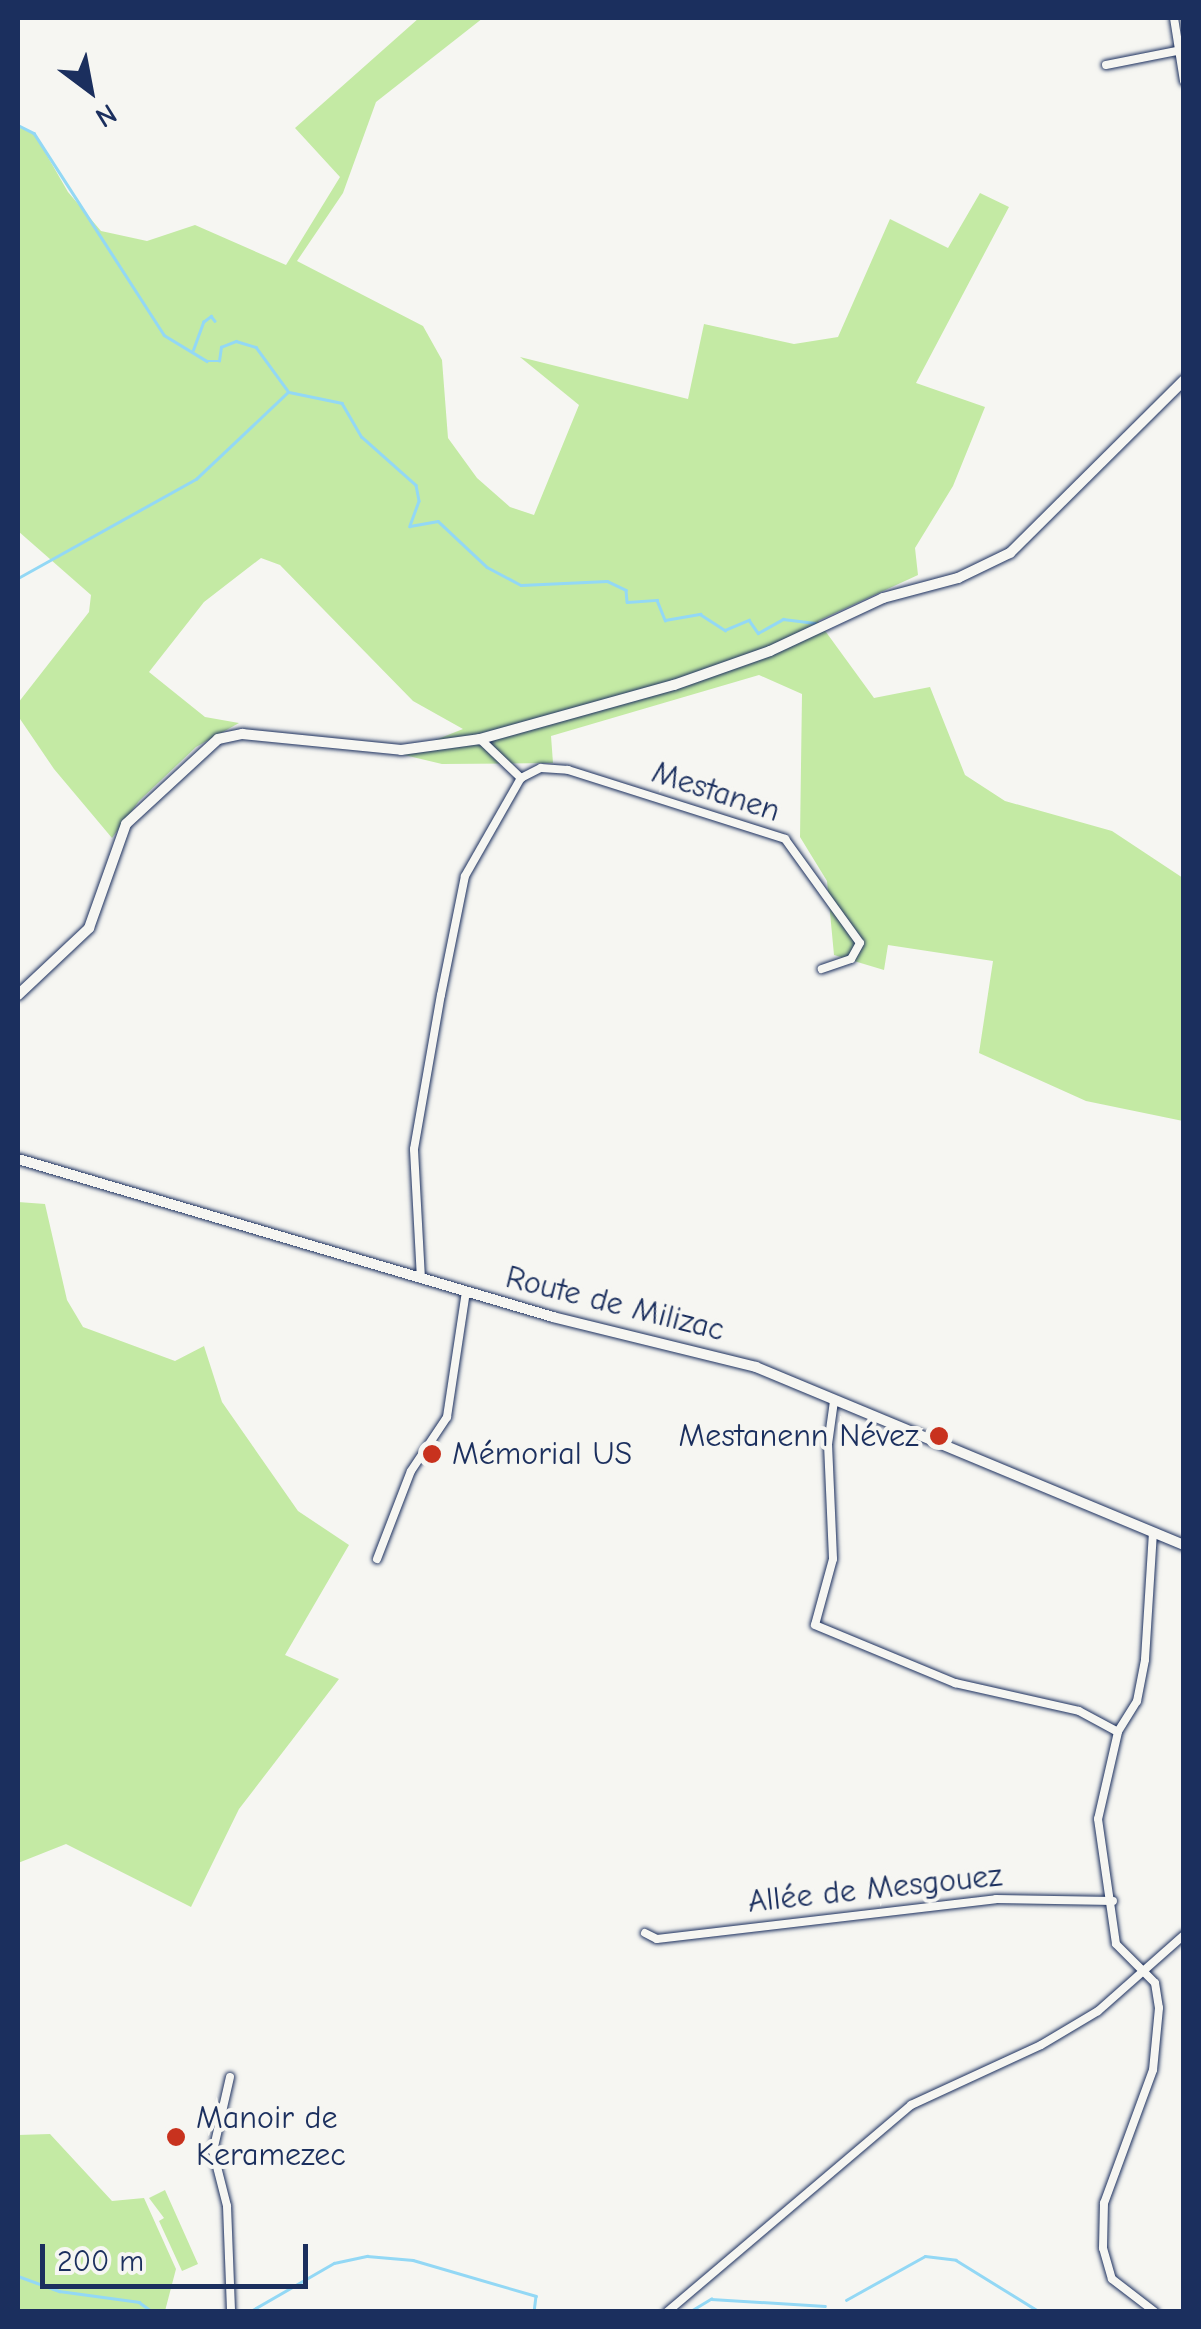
<!DOCTYPE html>
<html>
<head>
<meta charset="utf-8">
<style>
  body { margin:0 }
  #map { position:relative; width:1201px; height:2329px; overflow:hidden; background:#f6f6f2; font-family:"Comic Neue",sans-serif }
  div>[style] { position:absolute }
  [style*='--x'] { left:calc(var(--x)*1px); top:calc(var(--y)*1px); width:calc(var(--w)*1px); rotate:calc(var(--a)*1deg) }
  .green>* { inset:0; background:#c4eaa4 }
  .stream>* { height:2.5px; margin:-1.25px; padding:0 1.25px; transform-origin:1.25px; border-radius:1.25px; background:#93d8f5 }
  .roads { filter:drop-shadow(0 0 2px #1b2f5e) drop-shadow(0 0 2px #1b2f5e) }
  .street>* { height:8px; margin:-4px; padding:0 4px; transform-origin:4px; border-radius:4px; background:#f6f6f2 }
  .secondary>* { height:10px; margin:-5px; padding:0 5px; transform-origin:5px; border-radius:5px; background:#f6f6f2 }
  .dots>* { width:28px; height:28px; translate:-50% -50%; box-sizing:border-box; border:5px solid #f6f6f2; border-radius:50% }
  span { translate:-50% -50%; white-space:nowrap; text-align:center; line-height:1.15; -webkit-text-stroke:8px #f6f6f2; paint-order:stroke }
  .street-label { font-size:32px; color:#1b2f5e }
  .poi-label { font-size:32px; color:#1b2f5e }
  .right { translate:-100% -50%; text-align:right }
  .left { translate:0 -50%; text-align:left }
  .frame { position:absolute; inset:0; border:20px solid #1b2f5e; pointer-events:none }
  .north { position:absolute; left:40px; top:40px; width:100px; height:100px; -webkit-text-stroke:8px #f6f6f2; paint-order:stroke; rotate:148deg; font-size:28px; font-weight:700; line-height:40px; text-align:center; color:#1b2f5e }
  .north::after { content:''; display:block; margin:auto; width:35px; height:45px; background:#1b2f5e; clip-path:polygon(50% 0,100% 100%,50% 72%,0 100%) }
  .scale { position:absolute; left:40px; top:2244px; width:268px; height:45px; box-sizing:border-box; border:5px solid #1b2f5e; border-top:0; padding-left:12px; font-size:30px; line-height:35px; white-space:nowrap; color:#1b2f5e; -webkit-text-stroke:8px #f6f6f2; paint-order:stroke }
</style>
</head>
<body>
<div id="map">
  <div class="green">
    <div style="clip-path:polygon(419px 18px,483px 18px,376px 102px,343px 193px,297px 261px,423px 326px,442px 360px,448px 438px,477px 478px,510px 507px,534px 515px,579px 405px,520px 357px,688px 399px,704px 324px,794px 344px,838px 337px,890px 219px,948px 248px,980px 193px,1009px 207px,916px 383px,985px 407px,953px 486px,915px 548px,918px 575px,818px 621px,874px 698px,930px 687px,965px 775px,1005px 801px,1112px 831px,1183px 878px,1183px 1121px,1086px 1101px,979px 1053px,993px 961px,888px 945px,884px 970px,834px 955px,827px 881px,800px 837px,802px 694px,759px 675px,551px 736px,553px 763px,442px 764px,400px 754px,463px 729px,413px 701px,280px 565px,261px 558px,204px 602px,149px 672px,205px 717px,239px 723px,196px 747px,139px 801px,112px 838px,54px 769px,18px 716px,18px 703px,89px 612px,91px 595px,18px 531px,18px 125px,34px 133px,68px 192px,101px 231px,147px 241px,195px 225px,286px 265px,340px 177px,295px 128px)"></div>
    <div style="clip-path:polygon(18px 1202px,45px 1204px,67px 1300px,83px 1327px,175px 1361px,204px 1346px,222px 1402px,298px 1511px,349px 1545px,285px 1655px,339px 1679px,239px 1809px,191px 1907px,66px 1844px,18px 1863px)"></div>
    <div style="clip-path:polygon(50px 2134px,112px 2201px,144px 2198px,176px 2269px,165px 2311px,18px 2311px,18px 2135px)"></div>
    <div style="clip-path:polygon(165px 2190px,198px 2264px,182px 2271px,159px 2221px,164px 2218px,149px 2198px)"></div>
  </div>
  <div class="stream">
    <div style="--x:18;--y:125;--w:18;--a:27"></div>
    <div style="--x:34;--y:133;--w:240;--a:57.2"></div>
    <div style="--x:164;--y:335;--w:50;--a:31.2"></div>
    <div style="--x:207;--y:361;--w:12;--a:0"></div>
    <div style="--x:219;--y:361;--w:14;--a:-82"></div>
    <div style="--x:221;--y:347;--w:16;--a:-22"></div>
    <div style="--x:236;--y:341;--w:21;--a:17"></div>
    <div style="--x:256;--y:347;--w:54;--a:54"></div>
    <div style="--x:193;--y:350;--w:30;--a:-70"></div>
    <div style="--x:203;--y:322;--w:10;--a:-37"></div>
    <div style="--x:211;--y:316;--w:6;--a:51"></div>
    <div style="--x:289;--y:392;--w:54;--a:11.7"></div>
    <div style="--x:342;--y:403;--w:39;--a:60"></div>
    <div style="--x:362;--y:437;--w:72;--a:41.6"></div>
    <div style="--x:416;--y:485;--w:16;--a:79"></div>
    <div style="--x:419;--y:501;--w:27;--a:110"></div>
    <div style="--x:410;--y:526;--w:28;--a:-10"></div>
    <div style="--x:438;--y:521;--w:67;--a:43.2"></div>
    <div style="--x:487;--y:567;--w:38;--a:28"></div>
    <div style="--x:521;--y:585;--w:86;--a:-2.7"></div>
    <div style="--x:607;--y:581;--w:21;--a:25"></div>
    <div style="--x:626;--y:590;--w:12;--a:85"></div>
    <div style="--x:627;--y:602;--w:30;--a:-4"></div>
    <div style="--x:657;--y:600;--w:22;--a:68"></div>
    <div style="--x:665;--y:620;--w:36;--a:-10"></div>
    <div style="--x:700;--y:614;--w:30;--a:33"></div>
    <div style="--x:725;--y:630;--w:26;--a:-23"></div>
    <div style="--x:749;--y:620;--w:16;--a:55"></div>
    <div style="--x:758;--y:633;--w:29;--a:-29"></div>
    <div style="--x:783;--y:619;--w:32;--a:7"></div>
    <div style="--x:18;--y:578;--w:204;--a:-29.1"></div>
    <div style="--x:196;--y:479;--w:125;--a:-43.4"></div>
    <div style="--x:18;--y:2276;--w:44;--a:20.1"></div>
    <div style="--x:59;--y:2291;--w:81;--a:7.8"></div>
    <div style="--x:139;--y:2302;--w:17;--a:36"></div>
    <div style="--x:846;--y:2300;--w:90;--a:-29.1"></div>
    <div style="--x:925;--y:2256;--w:31;--a:7"></div>
    <div style="--x:956;--y:2260;--w:99;--a:31.8"></div>
    <div style="--x:249;--y:2312;--w:98;--a:-30"></div>
    <div style="--x:334;--y:2263;--w:34;--a:-12"></div>
    <div style="--x:367;--y:2256;--w:46;--a:5"></div>
    <div style="--x:413;--y:2260;--w:128;--a:16.3"></div>
    <div style="--x:536;--y:2296;--w:16;--a:97"></div>
    <div style="--x:689;--y:2312;--w:26;--a:-31"></div>
    <div style="--x:711;--y:2299;--w:114;--a:3.5"></div>
  </div>
  <div class="roads">
    <div class="street">
      <div style="--x:1174;--y:18;--w:64;--a:81"></div>
      <div style="--x:1106;--y:65;--w:72;--a:-11.2"></div>
      <div style="--x:480;--y:739;--w:57;--a:43.6"></div>
      <div style="--x:521;--y:778;--w:22;--a:-27"></div>
      <div style="--x:541;--y:768;--w:27;--a:4"></div>
      <div style="--x:568;--y:770;--w:228;--a:17.6"></div>
      <div style="--x:785;--y:839;--w:128;--a:54.2"></div>
      <div style="--x:860;--y:943;--w:18;--a:119"></div>
      <div style="--x:851;--y:959;--w:31;--a:161"></div>
      <div style="--x:421;--y:1279;--w:130;--a:-93.1"></div>
      <div style="--x:414;--y:1149;--w:156;--a:-80.1"></div>
      <div style="--x:441;--y:995;--w:121;--a:-78.6"></div>
      <div style="--x:465;--y:876;--w:113;--a:-60.3"></div>
      <div style="--x:834;--y:1401;--w:43;--a:97.9"></div>
      <div style="--x:828;--y:1444;--w:115;--a:87.5"></div>
      <div style="--x:833;--y:1559;--w:68;--a:105.3"></div>
      <div style="--x:815;--y:1625;--w:152;--a:22.5"></div>
      <div style="--x:955;--y:1683;--w:127;--a:12.7"></div>
      <div style="--x:1079;--y:1711;--w:44;--a:28.3"></div>
      <div style="--x:1153;--y:1532;--w:128;--a:93.6"></div>
      <div style="--x:1145;--y:1660;--w:42;--a:101"></div>
      <div style="--x:1137;--y:1701;--w:36;--a:122"></div>
      <div style="--x:1118;--y:1732;--w:89;--a:102.9"></div>
      <div style="--x:1098;--y:1819;--w:126;--a:81.8"></div>
      <div style="--x:1116;--y:1944;--w:55;--a:45"></div>
      <div style="--x:1155;--y:1983;--w:25;--a:81"></div>
      <div style="--x:1159;--y:2008;--w:62;--a:95.5"></div>
      <div style="--x:1153;--y:2070;--w:142;--a:110.2"></div>
      <div style="--x:1104;--y:2203;--w:45;--a:91.3"></div>
      <div style="--x:1103;--y:2248;--w:32;--a:74"></div>
      <div style="--x:1112;--y:2279;--w:54;--a:37.5"></div>
      <div style="--x:377;--y:1559;--w:94;--a:-68.9"></div>
      <div style="--x:411;--y:1471;--w:65;--a:-56.3"></div>
      <div style="--x:447;--y:1417;--w:126;--a:-81.4"></div>
      <div style="--x:645;--y:1933;--w:13;--a:27"></div>
      <div style="--x:657;--y:1939;--w:341;--a:-6.7"></div>
      <div style="--x:996;--y:1899;--w:117;--a:1"></div>
      <div style="--x:230;--y:2077;--w:76;--a:102.9"></div>
      <div style="--x:213;--y:2151;--w:57;--a:75.7"></div>
      <div style="--x:227;--y:2206;--w:106;--a:87.8"></div>
      <div style="--x:667;--y:2312;--w:320;--a:-40.3"></div>
      <div style="--x:911;--y:2105;--w:143;--a:-24.8"></div>
      <div style="--x:1041;--y:2045;--w:66;--a:-30.8"></div>
      <div style="--x:1098;--y:2011;--w:115;--a:-41.5"></div>
    </div>
    <div class="secondary">
      <div style="--x:18;--y:995;--w:98;--a:-43.3"></div>
      <div style="--x:89;--y:928;--w:110;--a:-70.4"></div>
      <div style="--x:126;--y:824;--w:125;--a:-42.7"></div>
      <div style="--x:218;--y:739;--w:25;--a:-12"></div>
      <div style="--x:242;--y:734;--w:160;--a:5.7"></div>
      <div style="--x:401;--y:750;--w:80;--a:-7.9"></div>
      <div style="--x:480;--y:739;--w:201;--a:-15.6"></div>
      <div style="--x:674;--y:685;--w:102;--a:-19.5"></div>
      <div style="--x:770;--y:651;--w:125;--a:-25.1"></div>
      <div style="--x:883;--y:598;--w:78;--a:-14.9"></div>
      <div style="--x:958;--y:578;--w:58;--a:-25.7"></div>
      <div style="--x:1010;--y:553;--w:245;--a:-44.8"></div>
      <div style="--x:18;--y:1159;--w:558;--a:16.45"></div>
      <div style="--x:553;--y:1317;--w:209;--a:13.8"></div>
      <div style="--x:756;--y:1367;--w:464;--a:22.6"></div>
    </div>
  </div>
  <div class="dots">
    <div style="left:939px;top:1436px;background:#c8321e"></div>
    <div style="left:432px;top:1454px;background:#c8321e"></div>
    <div style="left:176px;top:2137px;background:#c8321e"></div>
  </div>
  <div class="street-label">
    <span style="left:716px;top:792px;rotate:18deg">Mestanen</span>
    <span style="left:615px;top:1304px;rotate:14deg">Route de Milizac</span>
    <span style="left:875px;top:1889px;rotate:-6deg">Allée de Mesgouez</span>
  </div>
  <div class="poi-label">
    <span class="right" style="left:919px;top:1436px">Mestanenn Névez</span>
    <span class="left" style="left:452px;top:1454px">Mémorial US</span>
    <span class="left" style="left:196px;top:2137px">Manoir de<br>Keramezec</span>
  </div>
  <div class="frame"></div>
  <div class="north">N</div>
  <div class="scale">200 m</div>
</div>
</body>
</html>
